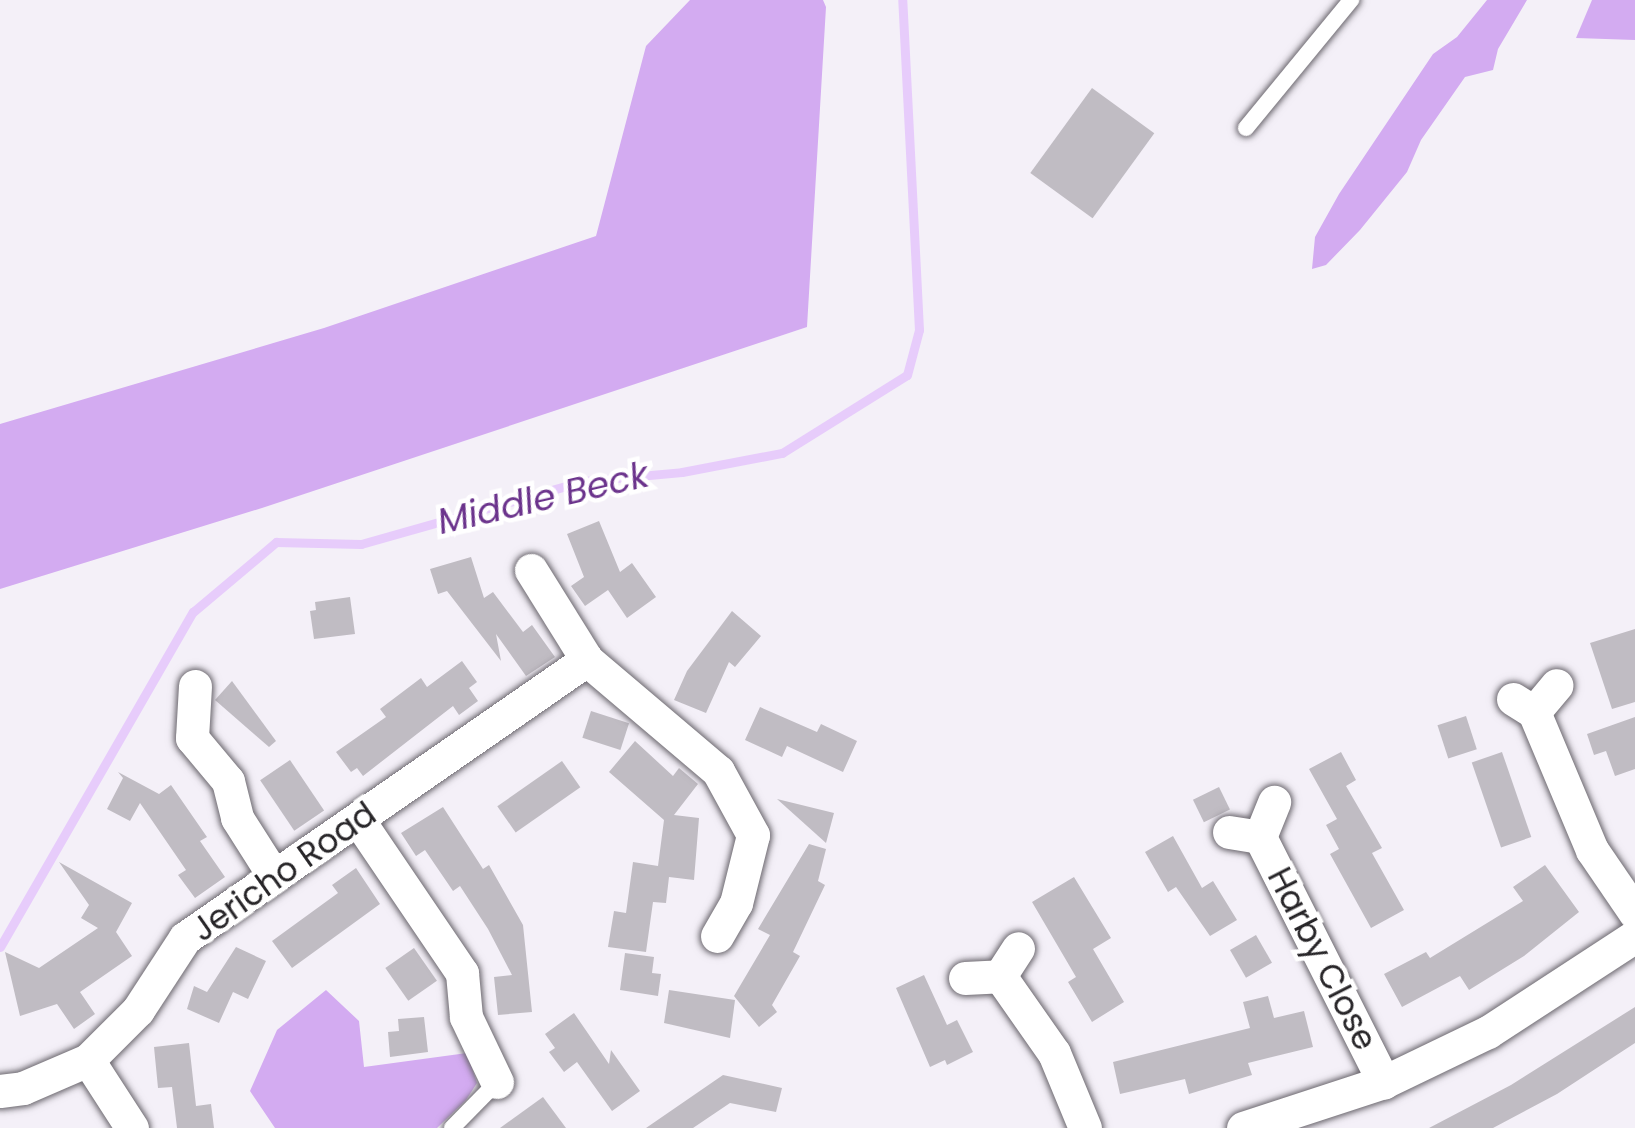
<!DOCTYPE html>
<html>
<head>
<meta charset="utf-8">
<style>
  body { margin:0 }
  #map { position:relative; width:1635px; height:1128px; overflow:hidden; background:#f4f0f8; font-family:Poppins,sans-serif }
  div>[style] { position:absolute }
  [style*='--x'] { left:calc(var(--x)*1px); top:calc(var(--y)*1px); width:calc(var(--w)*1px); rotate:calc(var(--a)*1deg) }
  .green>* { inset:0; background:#d3abf1 }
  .stream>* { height:9px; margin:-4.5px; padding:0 4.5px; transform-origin:4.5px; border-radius:4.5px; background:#e7ccfb }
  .building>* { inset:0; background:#c0bcc3; transform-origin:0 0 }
  .roads { filter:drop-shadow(0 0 3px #6c686f) drop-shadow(0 0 3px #6c686f) }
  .service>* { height:16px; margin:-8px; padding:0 8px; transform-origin:8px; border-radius:8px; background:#fff }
  .minor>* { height:33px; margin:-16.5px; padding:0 16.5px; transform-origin:16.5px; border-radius:16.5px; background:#fff }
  span { translate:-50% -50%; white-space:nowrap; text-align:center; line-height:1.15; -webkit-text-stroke:9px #fff; paint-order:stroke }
  .street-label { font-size:33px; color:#272528 }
  .water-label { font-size:36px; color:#6b338c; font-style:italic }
</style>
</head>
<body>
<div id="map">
  <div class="green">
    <div style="clip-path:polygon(690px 0,823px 0,826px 7px,807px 327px,262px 508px,0 589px,0 424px,324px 328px,596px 236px,646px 46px)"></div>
    <div style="clip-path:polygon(1487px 0,1527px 0,1498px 49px,1493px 70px,1465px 77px,1421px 140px,1407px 172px,1360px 230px,1326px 265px,1312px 269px,1315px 237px,1339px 194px,1433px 54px,1457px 37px)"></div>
    <div style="clip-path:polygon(1592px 0,1635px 0,1635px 40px,1576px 38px)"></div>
    <div style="clip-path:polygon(326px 990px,359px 1021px,364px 1067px,467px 1053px,477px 1083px,466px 1100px,437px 1128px,275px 1128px,250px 1091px,277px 1030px)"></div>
  </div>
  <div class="stream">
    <div style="--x:0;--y:947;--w:387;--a:-60.1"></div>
    <div style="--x:193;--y:612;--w:109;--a:-40.1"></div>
    <div style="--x:276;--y:542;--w:85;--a:1.3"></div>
    <div style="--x:361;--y:544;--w:232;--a:-15.8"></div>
    <div style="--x:584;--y:481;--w:98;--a:-5.2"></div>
    <div style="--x:682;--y:472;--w:102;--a:-10.8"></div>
    <div style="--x:782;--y:453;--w:147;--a:-32"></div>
    <div style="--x:907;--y:375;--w:47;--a:-75.1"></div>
    <div style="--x:919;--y:330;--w:330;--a:-92.9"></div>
  </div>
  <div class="building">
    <div style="left:1092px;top:88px;width:77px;height:105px;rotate:36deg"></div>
    <div style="clip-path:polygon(599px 521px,620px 572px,632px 563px,656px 597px,627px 618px,608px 590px,585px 606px,571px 586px,584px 577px,567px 534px)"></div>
    <div style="clip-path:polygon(471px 557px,484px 598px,493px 592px,523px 632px,532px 625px,555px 657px,526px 676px,496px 634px,501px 661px,447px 591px,438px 594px,430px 569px)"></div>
    <div style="clip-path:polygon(350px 597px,355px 634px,314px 639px,310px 611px,316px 610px,315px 602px)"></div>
    <div style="clip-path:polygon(732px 611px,761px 636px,735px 667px,729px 662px,706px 713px,674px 700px,687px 671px)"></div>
    <div style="clip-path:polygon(1635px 629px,1635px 702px,1612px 709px,1590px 643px)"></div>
    <div style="clip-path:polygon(462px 661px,477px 682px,469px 688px,478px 701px,459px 715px,453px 706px,363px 776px,357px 768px,351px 772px,336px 752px,386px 717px,380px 709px,421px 678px,427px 687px)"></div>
    <div style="clip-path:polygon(232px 681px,276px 741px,269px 747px,215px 700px)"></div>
    <div style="clip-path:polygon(760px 707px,817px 732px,821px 724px,857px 741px,843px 772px,787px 746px,782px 757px,745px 740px)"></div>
    <div style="left:591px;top:711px;width:40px;height:28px;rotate:18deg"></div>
    <div style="left:1466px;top:716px;width:35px;height:30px;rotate:72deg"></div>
    <div style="clip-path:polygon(1635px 717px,1635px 769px,1615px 776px,1606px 751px,1594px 755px,1587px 734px)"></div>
    <div style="clip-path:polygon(635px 741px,673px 776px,679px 768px,698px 784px,674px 815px,699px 818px,694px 880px,669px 877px,666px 903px,653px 902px,646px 952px,608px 947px,614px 911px,626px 913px,633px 862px,658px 866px,664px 820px,609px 772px)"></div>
    <div style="clip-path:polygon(1341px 752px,1356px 780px,1346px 786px,1382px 848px,1372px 853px,1404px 910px,1371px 928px,1330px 854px,1339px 849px,1326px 825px,1337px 819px,1309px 769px)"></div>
    <div style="left:1502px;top:752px;width:90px;height:32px;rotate:71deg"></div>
    <div style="left:290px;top:760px;width:61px;height:36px;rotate:56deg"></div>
    <div style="left:562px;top:761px;width:32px;height:79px;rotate:55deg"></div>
    <div style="clip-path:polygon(118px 772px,159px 794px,171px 785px,207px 837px,200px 841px,225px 877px,195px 898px,178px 875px,186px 870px,140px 803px,130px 821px,107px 809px,123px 778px)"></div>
    <div style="left:1219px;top:787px;width:25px;height:29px;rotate:64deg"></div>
    <div style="clip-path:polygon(777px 799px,834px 813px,826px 843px)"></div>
    <div style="clip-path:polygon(443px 807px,483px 869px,489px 865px,523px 925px,532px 1012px,498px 1015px,494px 977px,512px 975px,488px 929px,460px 886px,453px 891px,425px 850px,416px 856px,401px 833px)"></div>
    <div style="clip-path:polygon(1173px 836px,1202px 888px,1213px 881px,1237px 920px,1210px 936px,1176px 887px,1168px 892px,1145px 852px)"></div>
    <div style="clip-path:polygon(809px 844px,826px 849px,818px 881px,825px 885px,793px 952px,800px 956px,772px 1005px,777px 1012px,759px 1027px,734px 996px,770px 935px,758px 929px)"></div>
    <div style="clip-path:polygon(59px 862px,132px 903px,116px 932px,132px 956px,80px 992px,95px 1014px,74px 1029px,57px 1004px,20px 1016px,5px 952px,39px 968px,98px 928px,81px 918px,89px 905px)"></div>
    <div style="clip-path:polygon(1545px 865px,1579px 912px,1524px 956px,1469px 990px,1460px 976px,1402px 1007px,1384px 974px,1426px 952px,1430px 958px,1523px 901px,1513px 887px)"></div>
    <div style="clip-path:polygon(356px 868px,380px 904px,292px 968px,272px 941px,338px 893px,332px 885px)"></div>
    <div style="clip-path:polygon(1074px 877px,1111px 938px,1093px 949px,1124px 1002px,1092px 1022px,1068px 982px,1076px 977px,1032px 902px)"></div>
    <div style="left:1256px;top:935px;width:32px;height:30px;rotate:60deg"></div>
    <div style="clip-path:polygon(236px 947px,266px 961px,248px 999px,233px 992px,219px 1023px,187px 1009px,194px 986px,207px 992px)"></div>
    <div style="left:414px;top:948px;width:40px;height:35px;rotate:55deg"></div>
    <div style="clip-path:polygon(625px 953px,654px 957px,652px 973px,661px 974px,658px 996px,620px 990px)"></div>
    <div style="clip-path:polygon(924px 975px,947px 1025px,957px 1020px,973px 1052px,947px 1065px,945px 1060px,930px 1067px,896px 988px)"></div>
    <div style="clip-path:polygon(669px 990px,735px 1000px,730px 1038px,664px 1023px)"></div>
    <div style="clip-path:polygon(1268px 996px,1274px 1018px,1304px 1011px,1313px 1047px,1248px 1063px,1252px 1075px,1189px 1094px,1185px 1079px,1120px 1094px,1113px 1062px,1250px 1028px,1243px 1002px)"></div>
    <div style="clip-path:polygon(1635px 1007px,1635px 1043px,1557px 1094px,1493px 1128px,1429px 1128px,1511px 1085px)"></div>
    <div style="clip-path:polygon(574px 1013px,609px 1064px,611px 1050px,640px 1091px,612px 1111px,577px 1062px,564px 1072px,549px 1052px,555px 1048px,545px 1034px)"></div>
    <div style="clip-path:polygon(424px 1017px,428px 1052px,390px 1057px,388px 1032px,399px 1031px,398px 1019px)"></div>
    <div style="clip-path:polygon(189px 1043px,196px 1106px,211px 1104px,214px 1128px,177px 1128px,172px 1087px,158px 1088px,154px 1047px)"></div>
    <div style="clip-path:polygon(723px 1075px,782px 1088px,776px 1112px,730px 1103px,693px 1128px,646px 1128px)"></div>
    <div style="clip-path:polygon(543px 1097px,566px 1128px,500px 1128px)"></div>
  </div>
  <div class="roads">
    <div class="service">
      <div style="--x:1246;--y:128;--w:166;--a:-50.6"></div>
      <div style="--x:452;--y:1128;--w:64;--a:-45.6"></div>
    </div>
    <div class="minor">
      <div style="--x:531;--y:570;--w:106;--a:58.1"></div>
      <div style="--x:195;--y:686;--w:52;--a:93.3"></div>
      <div style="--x:192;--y:738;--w:56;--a:50.1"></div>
      <div style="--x:228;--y:781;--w:38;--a:76"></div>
      <div style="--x:237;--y:818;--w:65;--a:57.5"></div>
      <div style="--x:1513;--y:699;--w:25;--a:32"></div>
      <div style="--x:1534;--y:712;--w:35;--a:-50"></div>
      <div style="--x:1534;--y:712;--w:150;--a:67.2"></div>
      <div style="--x:1592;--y:850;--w:76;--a:55.7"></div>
      <div style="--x:359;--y:821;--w:184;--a:55.9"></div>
      <div style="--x:462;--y:973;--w:44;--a:84.8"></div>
      <div style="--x:466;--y:1017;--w:72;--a:64.5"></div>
      <div style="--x:1229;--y:832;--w:31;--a:9"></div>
      <div style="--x:1260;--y:837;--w:38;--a:-68"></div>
      <div style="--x:1260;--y:837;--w:275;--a:63.2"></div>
      <div style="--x:1000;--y:976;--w:94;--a:55"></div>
      <div style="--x:1054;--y:1053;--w:81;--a:67.5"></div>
      <div style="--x:965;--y:978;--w:35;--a:-3"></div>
      <div style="--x:1000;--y:976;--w:33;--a:-57"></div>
      <div style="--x:88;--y:1060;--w:81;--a:57.1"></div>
      <div style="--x:0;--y:1091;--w:23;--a:-7"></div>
      <div style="--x:23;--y:1088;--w:71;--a:-23.3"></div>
      <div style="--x:88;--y:1060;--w:71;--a:-45"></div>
      <div style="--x:138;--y:1010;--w:86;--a:-56.9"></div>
      <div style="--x:185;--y:938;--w:489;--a:-34.7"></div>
      <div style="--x:587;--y:660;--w:172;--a:40.3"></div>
      <div style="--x:718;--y:771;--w:73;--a:61.3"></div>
      <div style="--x:753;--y:835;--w:70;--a:104"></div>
      <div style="--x:736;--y:903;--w:38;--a:120"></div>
      <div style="--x:1243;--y:1128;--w:148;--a:-18.1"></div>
      <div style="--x:1384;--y:1082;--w:115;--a:-25.7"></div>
      <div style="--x:1488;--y:1032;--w:176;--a:-33.1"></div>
    </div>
  </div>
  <div class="street-label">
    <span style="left:284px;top:872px;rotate:-35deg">Jericho Road</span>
    <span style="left:1322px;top:959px;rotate:63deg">Harby Close</span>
  </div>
  <div class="water-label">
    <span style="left:543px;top:498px;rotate:-13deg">Middle Beck</span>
  </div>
</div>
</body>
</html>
